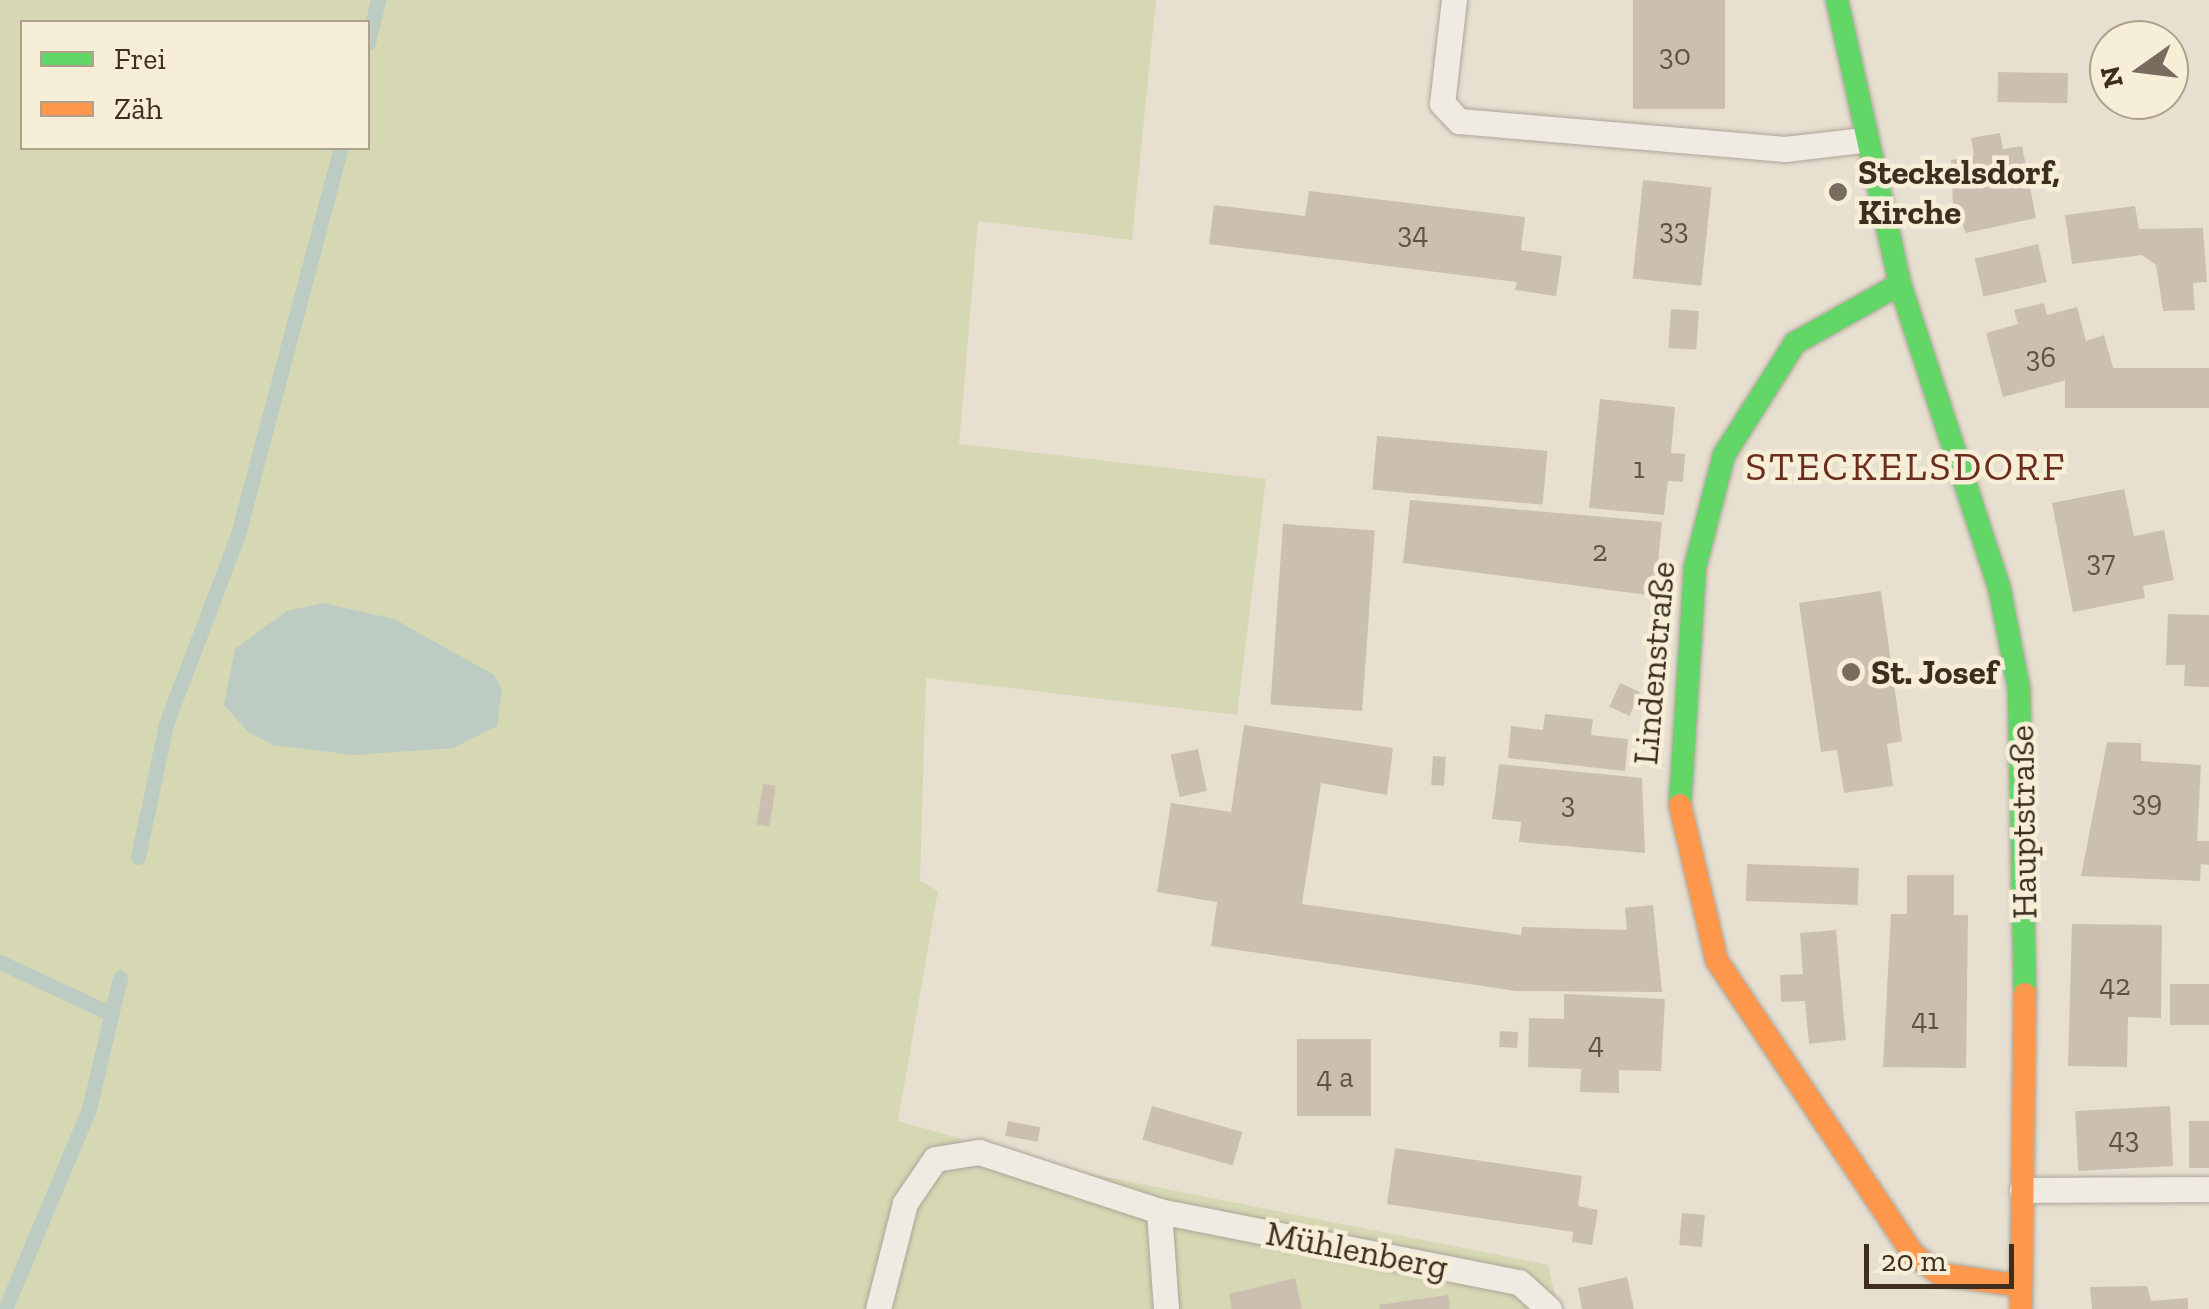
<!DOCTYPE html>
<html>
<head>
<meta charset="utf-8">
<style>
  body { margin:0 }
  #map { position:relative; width:2209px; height:1309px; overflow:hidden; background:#e7e0d1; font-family:"Zilla Slab",serif }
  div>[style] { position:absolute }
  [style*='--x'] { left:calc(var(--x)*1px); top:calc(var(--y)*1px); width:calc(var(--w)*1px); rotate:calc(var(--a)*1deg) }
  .green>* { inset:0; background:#d6d7b3 }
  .water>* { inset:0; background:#bcccc2 }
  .stream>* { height:15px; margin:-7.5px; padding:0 7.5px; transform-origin:7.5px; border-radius:7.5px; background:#bcccc2 }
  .building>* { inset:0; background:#cbbfb2; transform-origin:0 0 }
  .roads { filter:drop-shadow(0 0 2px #ada599) drop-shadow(0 0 2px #ada599) }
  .lane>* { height:25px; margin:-12.5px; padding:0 12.5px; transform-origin:12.5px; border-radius:12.5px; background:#efebe3 }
  .fast>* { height:22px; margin:-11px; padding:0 11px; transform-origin:11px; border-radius:11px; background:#63d668 }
  .slow>* { height:22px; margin:-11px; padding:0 11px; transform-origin:11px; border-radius:11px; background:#ff974d }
  .dots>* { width:28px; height:28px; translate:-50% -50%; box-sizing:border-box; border:5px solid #f7eed8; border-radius:50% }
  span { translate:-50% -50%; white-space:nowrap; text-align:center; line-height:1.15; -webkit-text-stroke:9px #f7eed8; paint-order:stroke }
  .number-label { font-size:30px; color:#605244 }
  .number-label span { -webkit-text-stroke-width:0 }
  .poi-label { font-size:35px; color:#3d2e20; font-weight:700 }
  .left { translate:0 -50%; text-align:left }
  .street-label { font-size:35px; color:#3d2e20 }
  .quarter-label { font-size:40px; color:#6b2e1e; letter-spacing:2.5px }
  .legend { position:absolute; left:20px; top:20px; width:350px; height:130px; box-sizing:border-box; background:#f7eed8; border:2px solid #ada18e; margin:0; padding:12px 18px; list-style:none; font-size:30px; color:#3d2e20 }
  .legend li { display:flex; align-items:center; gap:20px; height:50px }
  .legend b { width:50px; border:2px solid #ada18e }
  .north { position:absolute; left:2089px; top:20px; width:100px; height:100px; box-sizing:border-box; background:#f7eed8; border:2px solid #ada18e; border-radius:50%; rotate:256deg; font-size:28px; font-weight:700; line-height:40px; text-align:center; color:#3d2e20 }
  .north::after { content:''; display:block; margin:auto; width:35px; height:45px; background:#786c5e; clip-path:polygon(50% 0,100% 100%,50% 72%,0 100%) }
  .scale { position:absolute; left:1864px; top:1244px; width:150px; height:45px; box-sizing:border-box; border:5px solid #3d2e20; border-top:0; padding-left:12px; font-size:30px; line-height:35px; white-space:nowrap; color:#3d2e20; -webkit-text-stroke:8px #f7eed8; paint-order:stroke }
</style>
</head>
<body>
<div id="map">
  <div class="green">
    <div style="clip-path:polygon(evenodd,0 0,1156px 0,1132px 240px,978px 221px,959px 444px,1266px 479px,1237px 715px,926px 678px,920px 881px,938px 891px,898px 1121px,1076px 1171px,1548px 1265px,1558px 1309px,0 1309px,0 0,22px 22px,368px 22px,368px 148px,22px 148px,22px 22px)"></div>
  </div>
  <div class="water">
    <div style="clip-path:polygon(323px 603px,394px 619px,494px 675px,502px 689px,497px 726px,453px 748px,354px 755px,273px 745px,248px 732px,224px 705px,235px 649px,287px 611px)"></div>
  </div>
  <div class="stream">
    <div style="--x:368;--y:43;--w:44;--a:-76.9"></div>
    <div style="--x:138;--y:857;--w:136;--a:-78.1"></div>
    <div style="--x:166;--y:724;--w:203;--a:-69.2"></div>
    <div style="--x:238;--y:534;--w:400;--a:-75.1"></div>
    <div style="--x:0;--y:962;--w:118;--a:25"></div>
    <div style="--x:5;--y:1309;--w:217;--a:-67.2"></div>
    <div style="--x:89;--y:1109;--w:135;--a:-76.7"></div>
  </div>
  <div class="building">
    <div style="left:1633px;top:0;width:92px;height:109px"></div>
    <div style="left:1998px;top:72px;width:70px;height:30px;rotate:1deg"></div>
    <div style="clip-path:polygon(2000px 133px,2003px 149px,2022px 146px,2036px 218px,1966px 233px,1953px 203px,1951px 160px,1974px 155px,1971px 138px)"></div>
    <div style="left:1643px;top:180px;width:69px;height:99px;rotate:6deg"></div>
    <div style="clip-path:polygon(1309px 191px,1525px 217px,1521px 250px,1562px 256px,1556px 296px,1515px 290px,1517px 282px,1209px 244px,1214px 205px,1305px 216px)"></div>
    <div style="clip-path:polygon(2135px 206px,2139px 229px,2203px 228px,2207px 282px,2193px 283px,2195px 310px,2163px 311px,2156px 265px,2142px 255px,2072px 264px,2065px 215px)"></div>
    <div style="left:2038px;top:244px;width:39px;height:65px;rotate:77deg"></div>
    <div style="clip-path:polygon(2044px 303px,2047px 315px,2077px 307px,2086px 341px,2104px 335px,2113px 368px,2003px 397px,1986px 333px,2018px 324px,2014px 310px)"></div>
    <div style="left:1671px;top:309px;width:28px;height:39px;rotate:4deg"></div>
    <div style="left:2209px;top:368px;width:40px;height:144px;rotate:90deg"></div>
    <div style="clip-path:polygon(1600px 399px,1675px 407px,1671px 453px,1685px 454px,1683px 482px,1668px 481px,1664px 515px,1589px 508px)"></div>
    <div style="left:1377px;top:436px;width:171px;height:54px;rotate:5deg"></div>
    <div style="clip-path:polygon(2124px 489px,2134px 536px,2164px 530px,2174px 580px,2143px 586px,2145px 598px,2073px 612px,2052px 503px)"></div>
    <div style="clip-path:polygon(1410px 500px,1662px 522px,1655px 596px,1403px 563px)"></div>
    <div style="left:1283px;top:524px;width:92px;height:181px;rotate:4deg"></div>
    <div style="clip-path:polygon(1881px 591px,1902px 741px,1887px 744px,1893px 786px,1844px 793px,1837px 750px,1821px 752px,1799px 603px)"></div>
    <div style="clip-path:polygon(2168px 614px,2209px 615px,2209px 687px,2184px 686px,2185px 665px,2166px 665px)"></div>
    <div style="left:1620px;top:683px;width:22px;height:26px;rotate:24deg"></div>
    <div style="clip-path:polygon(1545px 714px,1593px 719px,1591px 735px,1628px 739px,1625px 771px,1508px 758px,1511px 726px,1543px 730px)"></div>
    <div style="clip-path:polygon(1244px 725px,1393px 748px,1387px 795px,1321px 783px,1302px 904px,1521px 935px,1522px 927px,1627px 930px,1625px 908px,1653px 905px,1662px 992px,1516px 991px,1211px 946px,1217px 902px,1157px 892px,1171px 803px,1231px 812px)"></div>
    <div style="clip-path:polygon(2107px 742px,2141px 743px,2141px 761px,2201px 765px,2197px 841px,2209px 841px,2209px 865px,2201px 864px,2200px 881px,2081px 876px)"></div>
    <div style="left:1198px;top:749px;width:43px;height:28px;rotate:78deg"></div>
    <div style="left:1433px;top:756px;width:13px;height:29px;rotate:4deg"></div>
    <div style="clip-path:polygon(1499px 764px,1642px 778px,1645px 853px,1519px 842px,1521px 822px,1492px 819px)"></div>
    <div style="left:763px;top:784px;width:13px;height:41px;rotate:9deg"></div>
    <div style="left:1747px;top:864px;width:112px;height:37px;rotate:2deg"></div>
    <div style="clip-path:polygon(1907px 875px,1954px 875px,1954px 915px,1968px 915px,1966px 1068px,1883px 1067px,1891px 914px,1907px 914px)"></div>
    <div style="clip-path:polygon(2072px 924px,2162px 925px,2161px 1018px,2128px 1017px,2127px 1067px,2068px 1066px)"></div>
    <div style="clip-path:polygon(1836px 930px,1846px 1040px,1809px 1044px,1805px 1001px,1781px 1002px,1780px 975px,1803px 974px,1800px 933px)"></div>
    <div style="left:2209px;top:984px;width:41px;height:39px;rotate:90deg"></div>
    <div style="clip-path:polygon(1564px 994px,1665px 999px,1661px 1071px,1619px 1070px,1619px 1093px,1580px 1092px,1581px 1069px,1528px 1067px,1529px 1018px,1564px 1019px)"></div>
    <div style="left:1500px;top:1031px;width:18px;height:16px;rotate:3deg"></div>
    <div style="left:1297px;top:1039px;width:74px;height:77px"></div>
    <div style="left:1152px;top:1106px;width:94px;height:35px;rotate:16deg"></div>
    <div style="left:2170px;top:1106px;width:60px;height:95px;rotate:87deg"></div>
    <div style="left:1008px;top:1121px;width:33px;height:15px;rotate:11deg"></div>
    <div style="left:2209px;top:1121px;width:47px;height:20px;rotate:90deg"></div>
    <div style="clip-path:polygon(1395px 1148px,1582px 1176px,1578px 1206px,1598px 1210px,1592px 1245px,1572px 1242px,1573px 1232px,1387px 1204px)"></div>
    <div style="left:1682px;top:1213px;width:23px;height:32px;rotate:5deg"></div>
    <div style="clip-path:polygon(1627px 1277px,1634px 1309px,1582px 1309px,1578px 1288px)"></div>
    <div style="clip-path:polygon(1295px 1278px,1302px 1309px,1232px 1309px,1229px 1294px)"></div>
    <div style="clip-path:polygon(2147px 1286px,2151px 1301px,2188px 1298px,2188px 1309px,2092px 1309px,2090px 1287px)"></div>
    <div style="clip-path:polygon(1448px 1295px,1450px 1309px,1380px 1309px,1379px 1305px)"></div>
  </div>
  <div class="roads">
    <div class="lane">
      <div style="--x:1454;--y:0;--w:104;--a:96.6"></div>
      <div style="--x:1442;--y:103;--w:25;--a:47"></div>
      <div style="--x:1459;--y:121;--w:327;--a:4.9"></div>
      <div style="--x:1785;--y:149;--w:79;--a:-6.6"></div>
      <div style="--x:2022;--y:1190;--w:187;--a:-0.3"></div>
      <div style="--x:878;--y:1309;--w:109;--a:-75.7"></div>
      <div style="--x:905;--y:1203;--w:53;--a:-55.7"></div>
      <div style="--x:935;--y:1159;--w:45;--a:-9"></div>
      <div style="--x:979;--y:1152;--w:189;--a:18.1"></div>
      <div style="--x:1166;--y:1309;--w:98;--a:-94.1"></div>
      <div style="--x:1159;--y:1211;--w:367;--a:11.2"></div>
      <div style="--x:1519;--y:1282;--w:40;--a:42"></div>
    </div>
    <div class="fast">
      <div style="--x:1837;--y:0;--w:291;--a:77.5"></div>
      <div style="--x:1900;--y:284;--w:318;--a:71.9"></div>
      <div style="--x:1999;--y:586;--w:105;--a:79"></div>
      <div style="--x:2019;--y:689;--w:305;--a:88.9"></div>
      <div style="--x:1680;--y:805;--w:238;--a:-86.4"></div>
      <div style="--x:1695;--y:567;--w:116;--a:-75.5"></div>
      <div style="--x:1724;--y:455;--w:133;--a:-57.6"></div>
      <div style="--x:1795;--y:343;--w:120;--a:-29.3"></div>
    </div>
    <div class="slow">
      <div style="--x:1680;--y:805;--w:160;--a:76.7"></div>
      <div style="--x:1717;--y:961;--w:354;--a:56.2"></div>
      <div style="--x:1914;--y:1255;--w:32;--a:36"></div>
      <div style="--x:1940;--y:1274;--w:82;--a:8.4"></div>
      <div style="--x:2021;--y:1309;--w:315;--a:-89.3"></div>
    </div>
  </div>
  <div class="dots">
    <div style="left:1838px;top:192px;background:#786c5e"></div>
    <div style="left:1851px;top:672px;background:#786c5e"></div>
  </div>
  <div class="number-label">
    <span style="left:1675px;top:55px">30</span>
    <span style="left:1674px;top:229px">33</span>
    <span style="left:1413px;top:233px">34</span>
    <span style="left:2041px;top:357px">36</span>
    <span style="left:1639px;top:468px">1</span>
    <span style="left:1600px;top:551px">2</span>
    <span style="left:2101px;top:561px">37</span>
    <span style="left:2147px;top:801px">39</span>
    <span style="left:1568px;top:803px">3</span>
    <span style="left:2115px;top:985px">42</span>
    <span style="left:1925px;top:1019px">41</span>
    <span style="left:1596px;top:1043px">4</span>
    <span style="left:1335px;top:1077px">4 a</span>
    <span style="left:2124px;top:1138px">43</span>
  </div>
  <div class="poi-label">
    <span class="left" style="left:1858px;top:192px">Steckelsdorf,<br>Kirche</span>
    <span class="left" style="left:1871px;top:672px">St. Josef</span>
  </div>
  <div class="street-label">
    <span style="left:1654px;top:663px;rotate:-85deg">Lindenstraße</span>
    <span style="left:2023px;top:822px;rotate:-91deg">Hauptstraße</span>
    <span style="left:1357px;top:1250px;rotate:11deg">Mühlenberg</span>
  </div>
  <div class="quarter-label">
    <span style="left:1906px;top:466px">STECKELSDORF</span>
  </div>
  <ul class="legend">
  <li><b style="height:12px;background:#63d668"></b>Frei</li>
  <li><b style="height:12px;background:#ff974d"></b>Zäh</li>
  </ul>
  <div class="north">N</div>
  <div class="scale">20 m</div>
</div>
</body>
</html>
